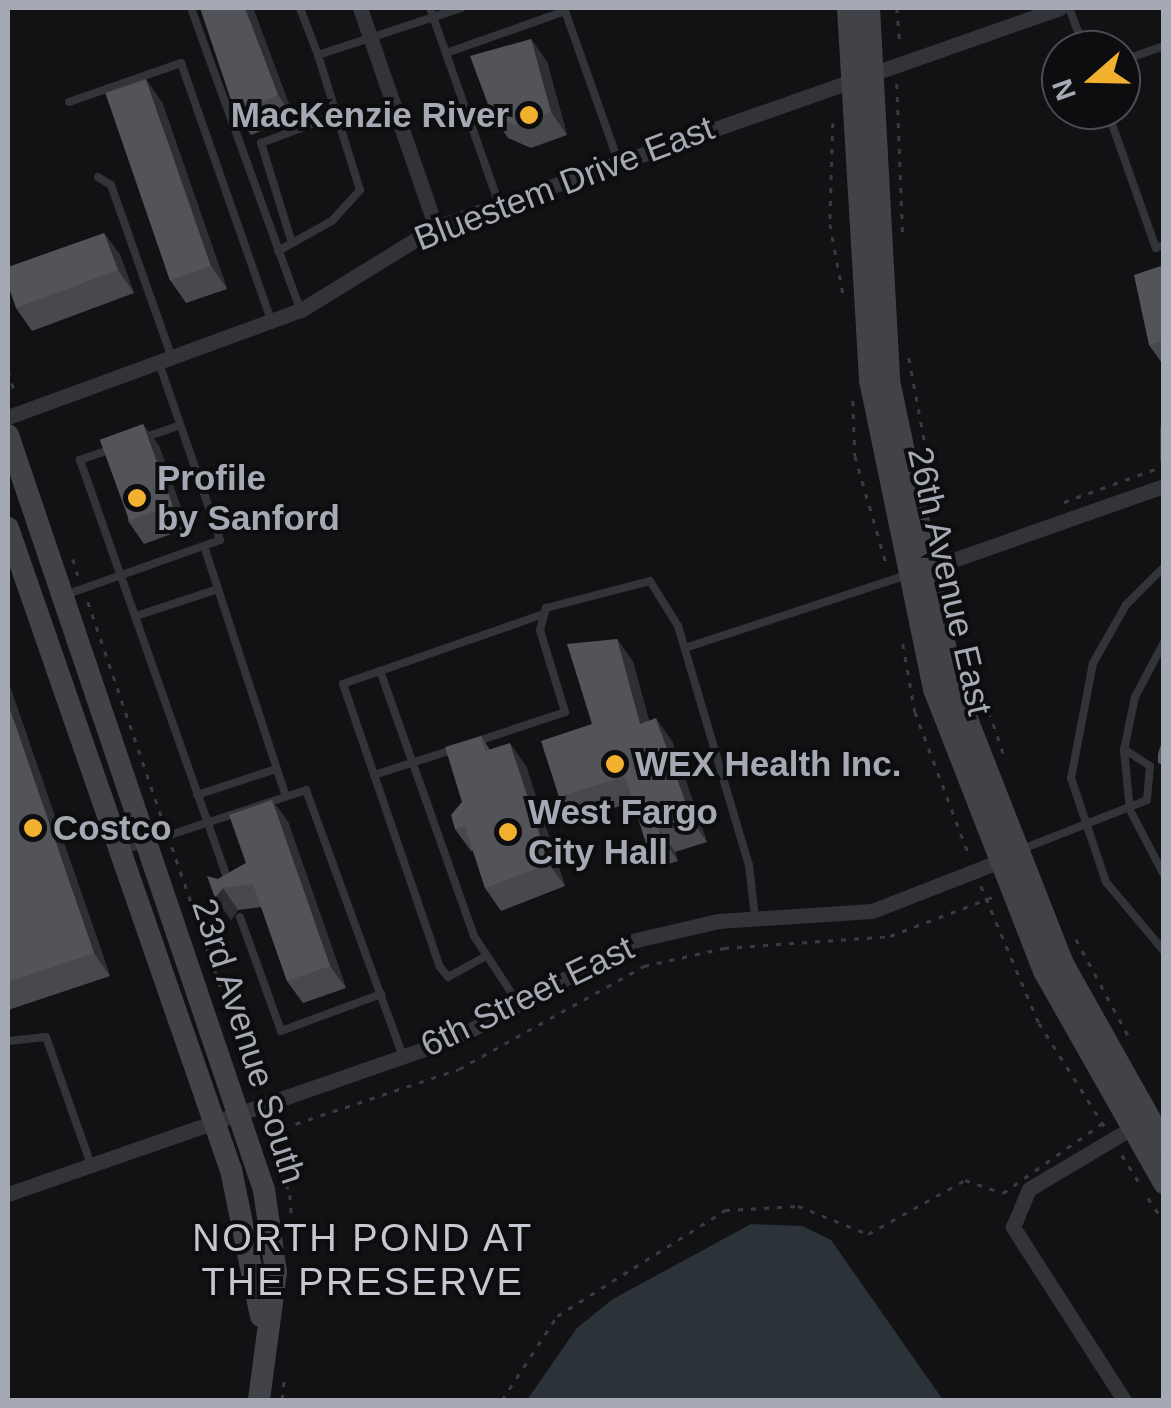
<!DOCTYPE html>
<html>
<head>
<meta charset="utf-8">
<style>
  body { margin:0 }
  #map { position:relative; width:1171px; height:1408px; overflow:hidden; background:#121214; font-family:Helvetica,sans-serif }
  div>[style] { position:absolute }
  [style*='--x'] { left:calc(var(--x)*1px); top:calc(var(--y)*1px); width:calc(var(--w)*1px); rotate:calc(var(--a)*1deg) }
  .water>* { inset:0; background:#2b3339 }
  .path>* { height:2.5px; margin-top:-1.25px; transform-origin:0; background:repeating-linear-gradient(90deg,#393b40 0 5px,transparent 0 13px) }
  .lane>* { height:8px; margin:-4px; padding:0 4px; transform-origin:4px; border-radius:4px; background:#333439 }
  .street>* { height:15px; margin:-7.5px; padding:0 7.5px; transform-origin:7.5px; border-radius:7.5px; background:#333439 }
  .secondary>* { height:22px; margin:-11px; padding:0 11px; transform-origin:11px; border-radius:11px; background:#414349 }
  .wall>* { inset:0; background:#48494f }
  .shaded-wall>* { inset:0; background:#2e2f33 }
  .building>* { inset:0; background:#52545a; transform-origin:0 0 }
  .dots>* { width:28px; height:28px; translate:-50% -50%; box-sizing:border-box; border:5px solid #0d0d0f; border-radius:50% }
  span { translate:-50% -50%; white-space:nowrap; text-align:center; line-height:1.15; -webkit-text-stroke:8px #0d0d0f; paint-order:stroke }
  .poi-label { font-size:35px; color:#a4a9b4; font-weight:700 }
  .right { translate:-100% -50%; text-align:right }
  .left { translate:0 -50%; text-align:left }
  .street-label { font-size:35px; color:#a4a9b4 }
  .neighbourhood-label { font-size:38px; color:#c5c8d0; letter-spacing:2.5px }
  .frame { position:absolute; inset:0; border:10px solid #a4a9b4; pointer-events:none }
  .north { position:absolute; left:1041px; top:30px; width:100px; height:100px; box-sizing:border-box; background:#0d0d0f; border:2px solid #494b51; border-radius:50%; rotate:250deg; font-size:28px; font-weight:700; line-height:40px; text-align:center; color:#a4a9b4 }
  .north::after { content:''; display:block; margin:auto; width:35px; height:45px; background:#f1b02d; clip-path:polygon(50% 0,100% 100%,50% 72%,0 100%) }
</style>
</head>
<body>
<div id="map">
  <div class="water">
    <div style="clip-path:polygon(751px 1224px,802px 1226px,831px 1240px,943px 1400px,527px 1400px,577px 1328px,613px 1299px)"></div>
  </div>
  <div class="path">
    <div style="--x:897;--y:8;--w:38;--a:85"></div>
    <div style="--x:897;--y:84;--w:156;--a:87.8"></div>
    <div style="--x:833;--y:123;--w:101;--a:91.7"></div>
    <div style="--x:830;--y:224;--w:76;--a:79.4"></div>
    <div style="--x:909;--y:358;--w:136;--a:79.4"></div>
    <div style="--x:8;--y:371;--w:26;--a:72"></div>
    <div style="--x:853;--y:401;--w:55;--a:87.9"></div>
    <div style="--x:855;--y:456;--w:111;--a:73.8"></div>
    <div style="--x:1064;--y:502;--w:97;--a:-19.9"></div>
    <div style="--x:73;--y:559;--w:17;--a:73"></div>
    <div style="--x:88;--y:602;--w:231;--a:71.1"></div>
    <div style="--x:903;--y:644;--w:69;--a:80"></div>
    <div style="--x:915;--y:712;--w:153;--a:69.3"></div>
    <div style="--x:968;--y:650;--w:117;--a:71.1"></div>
    <div style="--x:172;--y:847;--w:257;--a:70.9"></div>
    <div style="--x:981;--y:886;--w:149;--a:67.1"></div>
    <div style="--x:1039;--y:1023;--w:123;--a:57.6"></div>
    <div style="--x:1076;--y:939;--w:111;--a:61.6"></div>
    <div style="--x:266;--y:1122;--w:77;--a:71.8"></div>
    <div style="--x:290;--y:1195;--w:55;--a:85.8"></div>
    <div style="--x:271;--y:1132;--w:198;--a:-18.5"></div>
    <div style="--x:459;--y:1069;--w:212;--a:-29.1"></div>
    <div style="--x:644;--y:966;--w:82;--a:-12.7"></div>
    <div style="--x:724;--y:948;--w:166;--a:-4.1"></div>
    <div style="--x:890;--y:936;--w:112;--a:-20.9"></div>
    <div style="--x:1122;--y:1155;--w:32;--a:58"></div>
    <div style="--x:1148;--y:1198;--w:29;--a:56"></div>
    <div style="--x:282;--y:1400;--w:23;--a:-85"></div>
    <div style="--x:502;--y:1400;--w:100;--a:-56.8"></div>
    <div style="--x:557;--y:1316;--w:199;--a:-32.2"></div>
    <div style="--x:725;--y:1210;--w:73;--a:-3.1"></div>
    <div style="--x:798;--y:1206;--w:75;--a:21.8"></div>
    <div style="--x:868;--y:1234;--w:111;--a:-29.1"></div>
    <div style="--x:965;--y:1180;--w:40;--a:18.9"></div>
    <div style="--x:1003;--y:1193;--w:120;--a:-35.1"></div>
  </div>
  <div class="lane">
    <div style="--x:191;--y:8;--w:320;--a:70.1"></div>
    <div style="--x:300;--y:8;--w:50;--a:69"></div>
    <div style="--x:318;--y:55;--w:151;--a:-18.2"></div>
    <div style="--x:430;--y:8;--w:208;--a:70.6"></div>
    <div style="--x:1069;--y:8;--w:45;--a:69.1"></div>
    <div style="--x:446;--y:53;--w:126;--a:-19.4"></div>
    <div style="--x:565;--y:11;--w:159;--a:70.5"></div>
    <div style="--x:1121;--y:61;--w:46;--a:-19.2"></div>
    <div style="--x:69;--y:102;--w:119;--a:-19.2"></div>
    <div style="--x:181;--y:63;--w:272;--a:70.7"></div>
    <div style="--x:1107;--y:110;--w:146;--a:70.5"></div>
    <div style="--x:1156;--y:248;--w:9;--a:-21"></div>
    <div style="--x:98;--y:177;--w:15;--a:32"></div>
    <div style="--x:111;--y:185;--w:183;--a:70.6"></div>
    <div style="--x:292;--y:243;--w:105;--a:-107.2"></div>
    <div style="--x:261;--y:143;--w:83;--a:-20.4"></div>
    <div style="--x:278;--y:251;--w:62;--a:-29.1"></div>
    <div style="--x:332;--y:221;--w:42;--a:-47.9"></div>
    <div style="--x:360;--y:190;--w:141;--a:-107.3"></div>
    <div style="--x:1164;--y:429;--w:30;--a:90"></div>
    <div style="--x:146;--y:437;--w:36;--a:-19"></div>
    <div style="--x:109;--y:450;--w:31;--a:161"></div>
    <div style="--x:80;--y:460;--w:445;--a:70.6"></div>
    <div style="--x:204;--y:546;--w:261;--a:71.9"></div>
    <div style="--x:1164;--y:567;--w:54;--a:135"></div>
    <div style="--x:1126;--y:605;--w:67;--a:119.6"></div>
    <div style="--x:1093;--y:663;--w:117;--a:100.8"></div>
    <div style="--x:1071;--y:778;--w:110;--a:71.4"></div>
    <div style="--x:1106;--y:882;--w:90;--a:50"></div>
    <div style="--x:65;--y:595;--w:164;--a:-19.5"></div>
    <div style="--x:220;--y:540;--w:187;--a:-109"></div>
    <div style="--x:136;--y:616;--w:86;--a:-18.2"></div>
    <div style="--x:1164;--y:642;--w:62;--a:117.8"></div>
    <div style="--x:1135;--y:697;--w:54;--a:101.7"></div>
    <div style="--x:1124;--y:750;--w:60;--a:84.3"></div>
    <div style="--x:1130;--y:810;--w:73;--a:62.4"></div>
    <div style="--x:685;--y:648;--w:234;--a:-18.2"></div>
    <div style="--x:380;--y:671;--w:39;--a:161"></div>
    <div style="--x:343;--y:684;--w:299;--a:71.1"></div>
    <div style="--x:440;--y:967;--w:13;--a:51"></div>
    <div style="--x:448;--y:977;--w:43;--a:-28.9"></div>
    <div style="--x:478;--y:741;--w:92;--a:-18.4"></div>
    <div style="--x:565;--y:712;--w:86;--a:-107"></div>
    <div style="--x:540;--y:630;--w:23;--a:-75"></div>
    <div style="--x:546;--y:608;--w:107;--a:-14.6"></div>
    <div style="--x:650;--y:581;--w:53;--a:58.1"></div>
    <div style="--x:678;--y:626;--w:249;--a:73.5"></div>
    <div style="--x:749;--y:865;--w:53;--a:83.5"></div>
    <div style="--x:374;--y:775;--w:85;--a:-17.8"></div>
    <div style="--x:197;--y:795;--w:83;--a:-18.2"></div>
    <div style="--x:124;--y:850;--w:192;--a:-18.2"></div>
    <div style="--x:306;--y:790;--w:284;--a:70"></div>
    <div style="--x:1020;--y:850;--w:136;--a:-21.5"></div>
    <div style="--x:1147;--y:800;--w:34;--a:-85"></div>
    <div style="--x:1150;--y:766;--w:31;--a:-147"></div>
    <div style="--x:240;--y:917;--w:121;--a:70.2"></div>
    <div style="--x:281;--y:1031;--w:107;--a:-20.3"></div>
    <div style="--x:518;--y:1003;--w:80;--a:-123.3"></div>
    <div style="--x:474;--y:936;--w:281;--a:-109.5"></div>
    <div style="--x:380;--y:671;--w:170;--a:-19.2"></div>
    <div style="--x:8;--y:1041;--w:38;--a:-6"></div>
    <div style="--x:46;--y:1037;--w:136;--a:70.6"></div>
  </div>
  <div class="street">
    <div style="--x:360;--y:8;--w:232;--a:70.9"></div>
    <div style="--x:8;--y:417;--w:312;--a:-20.1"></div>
    <div style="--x:301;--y:310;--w:158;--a:-31.6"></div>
    <div style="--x:436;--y:227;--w:661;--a:-19.34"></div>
    <div style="--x:922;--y:571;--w:256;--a:-19.4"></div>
    <div style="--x:8;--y:1194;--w:472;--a:-19.2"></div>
    <div style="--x:454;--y:1039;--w:207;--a:-28.5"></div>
    <div style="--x:636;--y:940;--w:84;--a:-13"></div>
    <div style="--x:718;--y:921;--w:154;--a:-3.7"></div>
    <div style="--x:872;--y:911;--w:146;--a:-21.3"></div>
    <div style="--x:1124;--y:1400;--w:206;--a:-122.7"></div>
    <div style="--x:1013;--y:1227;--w:41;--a:-67.2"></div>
    <div style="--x:1029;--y:1189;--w:126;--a:-30.7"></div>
  </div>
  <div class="secondary">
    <div style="--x:848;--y:8;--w:373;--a:86.6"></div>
    <div style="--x:870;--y:380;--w:316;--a:78.3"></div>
    <div style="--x:934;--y:689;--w:303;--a:68.7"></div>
    <div style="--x:1044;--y:971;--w:244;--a:60.5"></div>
    <div style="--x:869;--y:8;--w:374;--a:86.9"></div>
    <div style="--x:889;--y:381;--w:312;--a:78"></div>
    <div style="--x:954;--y:686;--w:299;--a:68.6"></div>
    <div style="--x:1063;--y:964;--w:206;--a:60.7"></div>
    <div style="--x:8;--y:435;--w:797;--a:71.27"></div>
    <div style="--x:264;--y:1190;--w:83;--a:81.7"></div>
    <div style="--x:276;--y:1272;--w:129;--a:97.6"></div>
    <div style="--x:8;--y:528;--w:680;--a:70.85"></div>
    <div style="--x:231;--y:1170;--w:149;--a:78.4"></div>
  </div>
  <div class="wall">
    <div style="clip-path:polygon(253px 8px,294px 118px,251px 135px,235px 112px)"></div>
    <div style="clip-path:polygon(531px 39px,547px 62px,567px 135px,531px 148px,508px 138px,492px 115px)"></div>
    <div style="clip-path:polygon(162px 102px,227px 289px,186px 303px,170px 280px)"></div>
    <div style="clip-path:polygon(104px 233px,120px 255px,134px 293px,32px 331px,16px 308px)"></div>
    <div style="clip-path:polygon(1164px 265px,1164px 366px,1149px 345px)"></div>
    <div style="clip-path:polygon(143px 424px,159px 446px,188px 528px,144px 544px,128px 521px)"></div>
    <div style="clip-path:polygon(617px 639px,633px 662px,649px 721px,672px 741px,707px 842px,675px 852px,678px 861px,662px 866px,646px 843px,633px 802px,575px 820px,559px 797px,592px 724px)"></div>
    <div style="clip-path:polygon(8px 681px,110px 976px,8px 1010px)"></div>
    <div style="clip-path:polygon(481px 736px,490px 750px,526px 766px,565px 886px,501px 911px,485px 888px,473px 851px,471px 851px,455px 829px)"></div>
    <div style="clip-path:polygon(272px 800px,288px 822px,346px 988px,303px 1003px,287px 981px,261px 907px,238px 910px,231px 920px,218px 879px,246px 863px)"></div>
  </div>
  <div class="shaded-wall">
    <div style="clip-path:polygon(245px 8px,253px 8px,294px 118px,278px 95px)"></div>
    <div style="clip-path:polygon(531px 39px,547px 62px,567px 135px,551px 112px)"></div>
    <div style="clip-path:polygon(146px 79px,162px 102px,227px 289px,211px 266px)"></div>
    <div style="clip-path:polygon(104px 233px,120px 255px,134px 293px,118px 270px)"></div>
    <div style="clip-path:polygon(143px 424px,159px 446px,188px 528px,172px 505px)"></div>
    <div style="clip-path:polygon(617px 639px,633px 662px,656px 746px,640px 724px)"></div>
    <div style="clip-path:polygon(8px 681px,110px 976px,94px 953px,8px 704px)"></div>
    <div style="clip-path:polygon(656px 718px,672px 741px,707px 842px,691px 819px)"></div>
    <div style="clip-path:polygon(510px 743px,526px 766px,565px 886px,549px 864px)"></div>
    <div style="clip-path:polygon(272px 800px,288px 822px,346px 988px,330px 966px)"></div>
    <div style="clip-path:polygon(659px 829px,675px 852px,678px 861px,662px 838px)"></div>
    <div style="clip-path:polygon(223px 888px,238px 910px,231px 920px,215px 898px)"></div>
  </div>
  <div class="building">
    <div style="clip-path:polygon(200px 8px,245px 8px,278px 95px,235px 112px)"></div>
    <div style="clip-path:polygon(531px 39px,551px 112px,515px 125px,492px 115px,470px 56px)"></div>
    <div style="left:146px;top:79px;width:198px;height:43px;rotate:71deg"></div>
    <div style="clip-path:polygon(104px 233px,118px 270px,16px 308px,8px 285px,8px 267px)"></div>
    <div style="clip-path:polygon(1164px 265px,1164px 340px,1149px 345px,1134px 275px)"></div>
    <div style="left:143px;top:424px;width:86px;height:46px;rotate:70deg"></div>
    <div style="clip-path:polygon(617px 639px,640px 724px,656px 718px,691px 819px,659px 829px,662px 838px,646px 843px,625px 776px,559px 797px,541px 741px,592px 724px,567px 644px)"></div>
    <div style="clip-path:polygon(8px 704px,94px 953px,8px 982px)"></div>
    <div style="clip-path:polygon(1164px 735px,1164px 765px,1158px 763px,1158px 754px)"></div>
    <div style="clip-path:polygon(481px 736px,485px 751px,510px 743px,549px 864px,485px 888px,465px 826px,455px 829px,451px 815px,462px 802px,445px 747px)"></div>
    <div style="clip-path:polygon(272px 800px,330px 966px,287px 981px,253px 884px,223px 888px,215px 898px,207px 876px,218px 879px,246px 863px,229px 815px)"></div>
  </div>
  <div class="dots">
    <div style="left:529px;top:115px;background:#f1b02d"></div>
    <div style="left:137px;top:498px;background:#f1b02d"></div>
    <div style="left:615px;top:764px;background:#f1b02d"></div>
    <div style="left:33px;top:828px;background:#f1b02d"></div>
    <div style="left:508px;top:832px;background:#f1b02d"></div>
  </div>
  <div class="poi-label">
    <span class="right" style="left:509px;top:115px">MacKenzie River</span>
    <span class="left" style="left:157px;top:498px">Profile<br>by Sanford</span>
    <span class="left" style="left:635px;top:764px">WEX Health Inc.</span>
    <span class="left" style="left:528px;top:832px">West Fargo<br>City Hall</span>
    <span class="left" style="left:53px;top:828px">Costco</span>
  </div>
  <div class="street-label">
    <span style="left:564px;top:183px;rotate:-21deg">Bluestem Drive East</span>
    <span style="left:950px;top:581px;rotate:77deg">26th Avenue East</span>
    <span style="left:527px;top:996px;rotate:-26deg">6th Street East</span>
    <span style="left:249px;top:1041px;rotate:72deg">23rd Avenue South</span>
  </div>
  <div class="neighbourhood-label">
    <span style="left:363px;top:1261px">NORTH POND AT<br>THE PRESERVE</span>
  </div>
  <div class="frame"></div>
  <div class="north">N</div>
</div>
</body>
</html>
